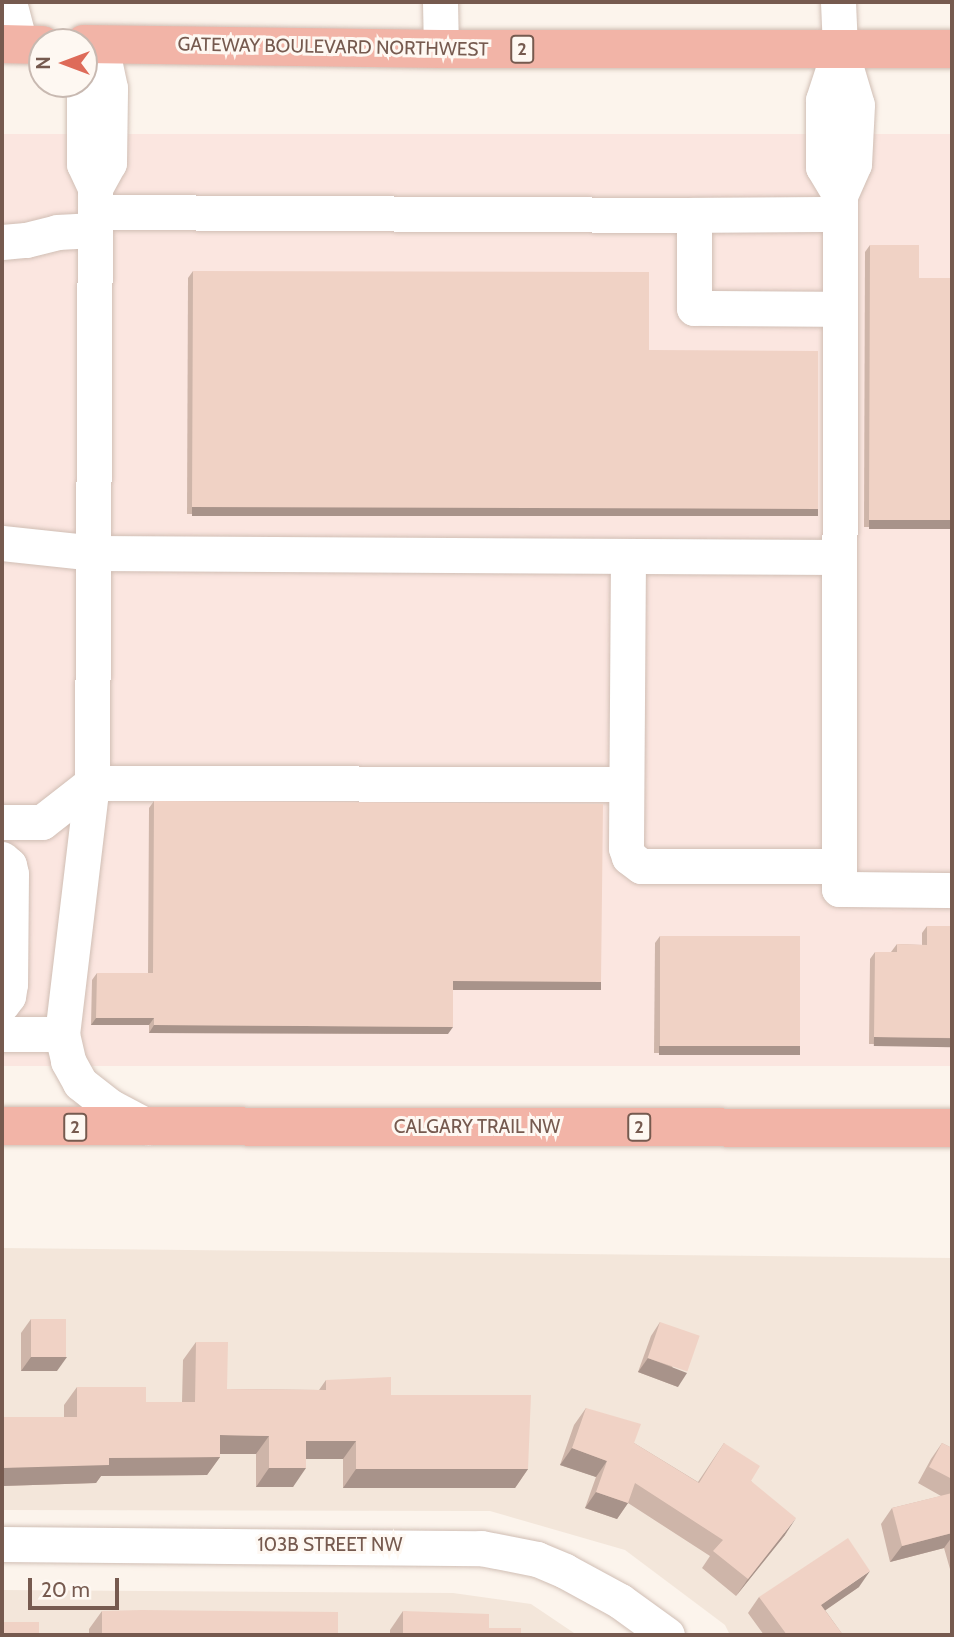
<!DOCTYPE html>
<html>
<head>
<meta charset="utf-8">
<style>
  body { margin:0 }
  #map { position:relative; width:954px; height:1637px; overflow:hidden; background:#fcf4ec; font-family:Cabin,sans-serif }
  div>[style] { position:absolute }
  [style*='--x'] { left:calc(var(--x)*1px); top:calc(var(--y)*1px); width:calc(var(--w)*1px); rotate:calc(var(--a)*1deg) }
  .residential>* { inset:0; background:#f3e6da }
  .commercial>* { inset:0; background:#fbe6e0; transform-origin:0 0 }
  .roads { filter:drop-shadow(0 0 2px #d0beb4) drop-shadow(0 0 2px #d0beb4) }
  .minor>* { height:35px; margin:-17.5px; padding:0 17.5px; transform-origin:17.5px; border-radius:17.5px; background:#fff }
  .highway>* { height:38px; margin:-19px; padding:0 19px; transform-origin:19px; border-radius:19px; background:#f2b4a7 }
  .wall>* { inset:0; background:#ceb5a9 }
  .shaded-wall>* { inset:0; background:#a8938a; transform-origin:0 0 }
  .building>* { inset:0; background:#f0d2c5; transform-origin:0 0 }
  span { translate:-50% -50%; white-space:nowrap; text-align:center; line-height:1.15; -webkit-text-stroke:6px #fef8f2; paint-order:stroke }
  .shield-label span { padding:2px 5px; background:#fef8f2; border:2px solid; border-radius:5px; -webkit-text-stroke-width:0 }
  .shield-label { font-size:18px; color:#765a4f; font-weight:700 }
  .street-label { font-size:19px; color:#765a4f }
  .frame { position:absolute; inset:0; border:4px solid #765a4f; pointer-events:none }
  .north { position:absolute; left:28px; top:28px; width:70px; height:70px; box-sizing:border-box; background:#fef8f2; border:2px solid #c8b9b1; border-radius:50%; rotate:270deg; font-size:19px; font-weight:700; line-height:28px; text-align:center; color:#765a4f }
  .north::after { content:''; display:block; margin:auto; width:24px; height:32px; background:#de6b59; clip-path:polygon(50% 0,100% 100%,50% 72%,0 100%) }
  .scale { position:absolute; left:28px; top:1578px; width:91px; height:32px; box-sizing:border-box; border:4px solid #765a4f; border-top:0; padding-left:9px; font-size:21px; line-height:24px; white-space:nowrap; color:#765a4f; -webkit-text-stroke:5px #fef8f2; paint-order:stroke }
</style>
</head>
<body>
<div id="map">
  <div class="residential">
    <div style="clip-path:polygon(2px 1248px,952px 1258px,952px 1635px,730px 1635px,725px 1625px,625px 1550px,490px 1511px,2px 1510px)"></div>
    <div style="clip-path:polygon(2px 1590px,453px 1593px,531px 1604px,577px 1635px,2px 1635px)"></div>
  </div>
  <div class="commercial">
    <div style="left:952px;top:134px;width:932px;height:950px;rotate:90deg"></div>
  </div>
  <div class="roads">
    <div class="minor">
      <div style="--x:9;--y:2;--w:43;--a:75.3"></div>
      <div style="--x:440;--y:2;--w:47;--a:88.8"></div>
      <div style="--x:838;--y:2;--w:46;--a:87.5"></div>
      <div style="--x:840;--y:48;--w:59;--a:73.4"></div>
      <div style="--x:857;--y:105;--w:59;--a:92.9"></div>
      <div style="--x:854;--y:164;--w:34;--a:114"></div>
      <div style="--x:840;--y:195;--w:694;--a:90.08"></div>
      <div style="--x:839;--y:889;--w:113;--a:0.5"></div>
      <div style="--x:100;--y:44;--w:50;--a:108.8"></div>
      <div style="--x:84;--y:91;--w:73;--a:90"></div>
      <div style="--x:84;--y:164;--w:26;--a:65"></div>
      <div style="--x:95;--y:188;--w:595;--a:90.29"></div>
      <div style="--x:92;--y:783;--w:253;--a:96.8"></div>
      <div style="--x:62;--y:1034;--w:28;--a:77"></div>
      <div style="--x:68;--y:1061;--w:25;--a:61"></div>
      <div style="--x:80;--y:1083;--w:39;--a:38"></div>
      <div style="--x:111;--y:1107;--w:43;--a:27.8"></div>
      <div style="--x:840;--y:48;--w:55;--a:108.1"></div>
      <div style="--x:823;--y:100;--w:67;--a:90"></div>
      <div style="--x:823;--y:167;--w:33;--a:59"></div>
      <div style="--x:95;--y:188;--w:29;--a:-61"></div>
      <div style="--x:109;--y:163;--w:75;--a:-89.2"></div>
      <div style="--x:110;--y:88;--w:43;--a:-102.1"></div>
      <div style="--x:95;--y:212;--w:599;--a:0.29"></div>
      <div style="--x:2;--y:242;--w:24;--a:-5"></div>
      <div style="--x:26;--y:240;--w:32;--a:-14"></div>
      <div style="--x:57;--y:232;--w:38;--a:-3"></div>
      <div style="--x:840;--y:309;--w:146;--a:-179.6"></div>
      <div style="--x:694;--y:308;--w:93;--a:-90"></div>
      <div style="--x:694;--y:215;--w:146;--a:-0.4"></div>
      <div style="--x:2;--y:543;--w:94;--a:6.1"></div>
      <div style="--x:95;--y:553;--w:744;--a:0.31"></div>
      <div style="--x:628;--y:557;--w:291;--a:90.4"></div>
      <div style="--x:626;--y:848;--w:9;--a:72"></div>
      <div style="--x:629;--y:857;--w:15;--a:37"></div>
      <div style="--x:641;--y:866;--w:198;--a:0"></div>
      <div style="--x:2;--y:822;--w:40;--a:0"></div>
      <div style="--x:42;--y:822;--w:63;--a:-38"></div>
      <div style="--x:92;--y:783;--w:534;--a:0.11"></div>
      <div style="--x:2;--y:859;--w:9;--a:41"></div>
      <div style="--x:9;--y:865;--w:9;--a:77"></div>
      <div style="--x:11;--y:874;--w:110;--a:90.5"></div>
      <div style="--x:10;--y:984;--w:12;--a:99"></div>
      <div style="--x:8;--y:996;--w:10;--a:127"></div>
      <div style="--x:2;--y:1034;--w:60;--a:0"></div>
      <div style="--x:2;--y:1544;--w:479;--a:0.5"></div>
      <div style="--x:481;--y:1548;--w:57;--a:11.1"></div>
      <div style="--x:537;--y:1559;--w:30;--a:23"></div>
      <div style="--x:565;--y:1571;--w:63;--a:28.6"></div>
      <div style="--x:620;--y:1601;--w:58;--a:35.9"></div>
    </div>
    <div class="highway">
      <div style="--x:2;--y:44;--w:40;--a:1.4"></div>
      <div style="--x:84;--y:44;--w:357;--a:0.8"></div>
      <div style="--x:441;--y:49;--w:511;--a:0"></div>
      <div style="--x:2;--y:1126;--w:950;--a:0.12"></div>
    </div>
  </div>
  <div class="wall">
    <div style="clip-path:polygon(870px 245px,919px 278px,952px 527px,864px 527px,865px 252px)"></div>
    <div style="clip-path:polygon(193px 271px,649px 350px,813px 516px,187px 514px,188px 278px)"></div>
    <div style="clip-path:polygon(154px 801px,596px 989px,453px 988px,448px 1034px,149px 1033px,149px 1025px,91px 1025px,92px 980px,97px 973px,148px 973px,149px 808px)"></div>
    <div style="clip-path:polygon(927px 926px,952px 926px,952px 1045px,869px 1044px,870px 959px,875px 952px,891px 952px,897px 944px,922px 945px,922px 933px)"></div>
    <div style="clip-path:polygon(660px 936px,800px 1047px,795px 1054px,654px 1053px,655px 943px)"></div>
    <div style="clip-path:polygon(31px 1319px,57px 1371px,21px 1371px,21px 1333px)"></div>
    <div style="clip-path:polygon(660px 1322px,678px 1387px,638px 1372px,651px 1336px)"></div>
    <div style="clip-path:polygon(196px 1342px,227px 1389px,319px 1390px,326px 1380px,391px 1395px,528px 1469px,515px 1488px,343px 1488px,343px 1459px,306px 1459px,293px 1487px,256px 1487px,256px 1454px,220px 1454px,220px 1457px,207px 1475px,101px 1476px,96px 1483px,2px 1486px,2px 1417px,64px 1417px,64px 1405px,77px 1387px,146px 1402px,182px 1402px,183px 1360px)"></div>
    <div style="clip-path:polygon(586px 1408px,634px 1443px,698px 1482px,724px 1443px,751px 1481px,785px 1535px,736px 1596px,702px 1568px,710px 1556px,628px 1503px,617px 1519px,585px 1508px,596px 1477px,560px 1465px,574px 1425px)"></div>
    <div style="clip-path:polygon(942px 1443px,952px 1448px,952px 1576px,944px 1548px,890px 1562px,881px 1524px,892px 1508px,941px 1496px,918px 1483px,931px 1459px)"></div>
    <div style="clip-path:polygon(859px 1587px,825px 1610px,843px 1635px,764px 1635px,748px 1613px,759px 1597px)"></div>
    <div style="clip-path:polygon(102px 1611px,338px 1635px,39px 1634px,89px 1633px,89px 1629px)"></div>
    <div style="clip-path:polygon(403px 1611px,489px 1628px,521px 1635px,390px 1635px,390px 1630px)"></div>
  </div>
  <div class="shaded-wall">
    <div style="left:192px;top:507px;width:626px;height:9px"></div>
    <div style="left:869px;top:520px;width:83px;height:9px"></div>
    <div style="left:453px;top:981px;width:148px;height:9px"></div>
    <div style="clip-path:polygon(96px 1018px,154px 1018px,149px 1025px,91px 1025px)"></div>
    <div style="clip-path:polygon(154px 1025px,453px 1027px,448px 1034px,149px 1033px)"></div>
    <div style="left:874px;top:1037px;width:78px;height:9px;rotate:1deg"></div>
    <div style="left:659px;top:1046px;width:141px;height:9px"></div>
    <div style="clip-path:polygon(31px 1357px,67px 1357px,57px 1371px,21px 1371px)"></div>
    <div style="clip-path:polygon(648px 1358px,687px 1373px,678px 1387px,638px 1372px)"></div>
    <div style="clip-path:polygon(220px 1435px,269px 1436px,256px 1454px,207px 1454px)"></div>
    <div style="clip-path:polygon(306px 1441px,356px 1441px,343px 1459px,293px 1459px)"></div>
    <div style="clip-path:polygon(572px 1448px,607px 1461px,596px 1477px,560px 1465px)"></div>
    <div style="clip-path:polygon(220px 1457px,207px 1475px,101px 1476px,96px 1483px,2px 1486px,2px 1468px,109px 1458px)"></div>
    <div style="clip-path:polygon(269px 1468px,306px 1468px,293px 1487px,256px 1487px)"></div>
    <div style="clip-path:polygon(356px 1469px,528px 1469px,515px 1488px,343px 1488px)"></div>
    <div style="clip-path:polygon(596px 1492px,628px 1503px,617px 1519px,585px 1508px)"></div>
    <div style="clip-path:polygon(796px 1518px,785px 1535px,736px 1596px,748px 1579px)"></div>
    <div style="clip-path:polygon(952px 1533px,952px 1537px,944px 1548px,890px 1562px,902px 1546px)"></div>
    <div style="clip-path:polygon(870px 1571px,859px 1587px,810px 1621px,821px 1605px)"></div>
  </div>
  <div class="building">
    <div style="clip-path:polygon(870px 245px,919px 245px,919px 278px,952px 278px,952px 520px,869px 520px)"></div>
    <div style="clip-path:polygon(193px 271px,649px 272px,649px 350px,818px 351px,818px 509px,192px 507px)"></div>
    <div style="clip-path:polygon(154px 801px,603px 804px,601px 982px,453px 981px,453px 1027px,154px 1025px,154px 1018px,96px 1018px,97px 973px,153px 973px)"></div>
    <div style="clip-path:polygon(927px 926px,952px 926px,952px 1038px,874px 1037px,875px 952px,897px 952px,897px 944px,927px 945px)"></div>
    <div style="left:660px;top:936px;width:140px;height:110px"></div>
    <div style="left:31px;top:1319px;width:35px;height:38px"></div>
    <div style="left:660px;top:1322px;width:42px;height:38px;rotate:19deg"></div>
    <div style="clip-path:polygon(196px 1342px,228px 1342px,227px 1389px,326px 1390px,326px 1380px,391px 1377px,391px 1395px,531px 1395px,528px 1469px,356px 1469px,356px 1441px,306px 1441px,306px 1468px,269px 1468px,269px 1436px,220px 1435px,220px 1457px,109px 1458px,109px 1465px,2px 1468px,2px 1417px,77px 1417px,77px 1387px,146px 1387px,146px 1402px,195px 1402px)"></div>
    <div style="clip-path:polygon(586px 1408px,641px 1424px,634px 1443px,699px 1483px,724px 1443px,760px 1466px,751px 1481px,796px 1518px,748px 1579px,713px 1551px,723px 1540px,635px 1483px,628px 1503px,596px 1492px,607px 1461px,572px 1448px)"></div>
    <div style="clip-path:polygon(942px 1443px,952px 1448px,952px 1479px,929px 1467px)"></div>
    <div style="clip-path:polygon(952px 1493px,952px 1533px,902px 1546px,892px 1508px)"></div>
    <div style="clip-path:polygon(848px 1538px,870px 1571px,821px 1605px,843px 1635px,787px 1635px,759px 1597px)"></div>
    <div style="clip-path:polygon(142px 1610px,338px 1612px,338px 1635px,2px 1635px,2px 1622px,39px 1622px,39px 1634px,102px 1633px,102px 1611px)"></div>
    <div style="clip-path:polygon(403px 1611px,489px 1614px,489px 1628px,521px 1628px,521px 1635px,403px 1635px)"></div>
  </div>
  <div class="shield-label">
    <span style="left:522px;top:49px">2</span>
    <span style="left:75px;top:1127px">2</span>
    <span style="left:639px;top:1127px">2</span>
  </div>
  <div class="street-label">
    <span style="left:333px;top:47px;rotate:1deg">GATEWAY BOULEVARD NORTHWEST</span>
    <span style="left:477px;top:1127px">CALGARY TRAIL NW</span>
    <span style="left:330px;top:1545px">103B STREET NW</span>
  </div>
  <div class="frame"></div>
  <div class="north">N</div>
  <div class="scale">20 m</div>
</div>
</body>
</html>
